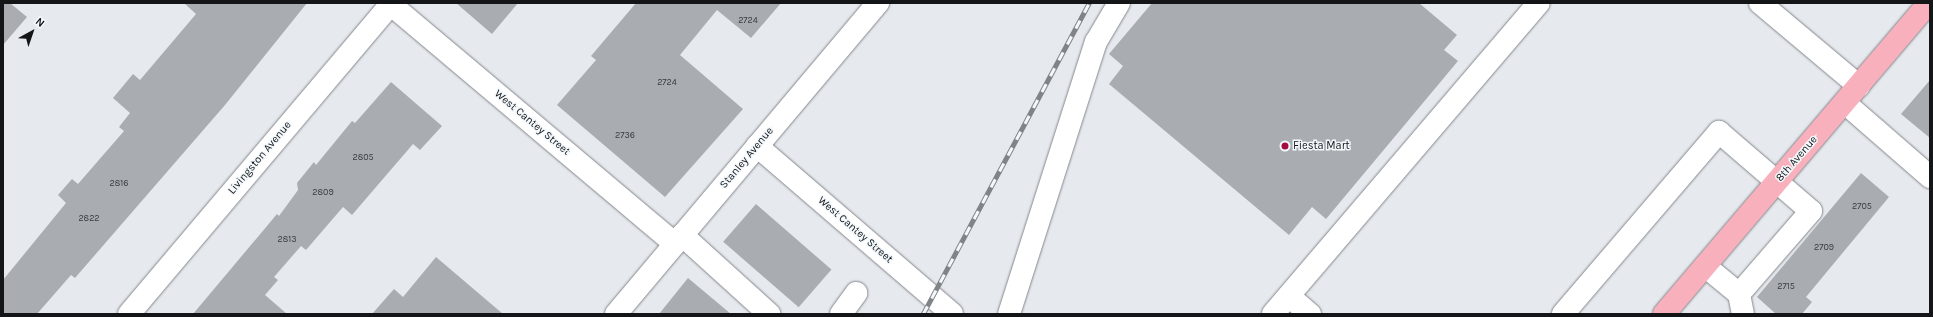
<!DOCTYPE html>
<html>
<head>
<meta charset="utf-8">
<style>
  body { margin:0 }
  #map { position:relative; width:1933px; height:317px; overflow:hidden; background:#e6eaef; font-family:Karla,sans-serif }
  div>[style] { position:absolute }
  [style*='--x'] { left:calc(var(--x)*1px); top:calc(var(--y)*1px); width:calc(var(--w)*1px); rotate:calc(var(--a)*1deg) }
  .building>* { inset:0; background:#a9adb1; transform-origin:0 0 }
  .roads { filter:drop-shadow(0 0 1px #84878b) drop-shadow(0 0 1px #84878b) }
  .minor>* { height:22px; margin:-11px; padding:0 11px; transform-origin:11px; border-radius:11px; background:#fff }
  .major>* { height:22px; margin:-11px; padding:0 11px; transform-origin:11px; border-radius:11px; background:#f8b0bc }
  .rail>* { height:4.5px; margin-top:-2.25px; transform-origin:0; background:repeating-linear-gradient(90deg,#f3f8fc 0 9px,#818487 0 18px); box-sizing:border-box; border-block:1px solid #818487 }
  .dots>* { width:11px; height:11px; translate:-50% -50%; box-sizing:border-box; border:2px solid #f3f8fc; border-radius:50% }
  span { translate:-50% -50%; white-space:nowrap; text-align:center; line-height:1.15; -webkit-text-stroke:3px #f3f8fc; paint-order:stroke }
  .number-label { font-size:9px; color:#383b3d }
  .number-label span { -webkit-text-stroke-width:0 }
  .street-label { font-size:11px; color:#131516 }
  .poi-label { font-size:11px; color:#131516 }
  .left { translate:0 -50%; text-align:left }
  .frame { position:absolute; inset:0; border:4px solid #131516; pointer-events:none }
  .north { position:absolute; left:12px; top:12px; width:40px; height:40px; -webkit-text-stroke:3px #f3f8fc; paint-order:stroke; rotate:40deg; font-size:11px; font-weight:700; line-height:16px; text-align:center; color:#131516 }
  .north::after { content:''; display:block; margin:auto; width:14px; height:18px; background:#131516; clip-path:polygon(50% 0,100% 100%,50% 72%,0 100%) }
</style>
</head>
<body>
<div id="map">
  <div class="building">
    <div style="clip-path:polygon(3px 3px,10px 3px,27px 17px,3px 45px)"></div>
    <div style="clip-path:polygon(184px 3px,307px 3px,225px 105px,75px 278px,71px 275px,37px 314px,3px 314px,3px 280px,66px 203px,58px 195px,72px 179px,78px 184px,124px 131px,119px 127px,130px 113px,113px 98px,133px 74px,140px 80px,196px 14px)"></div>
    <div style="clip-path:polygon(456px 3px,518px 3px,492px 34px)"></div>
    <div style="clip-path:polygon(636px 3px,781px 3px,751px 38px,717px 10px,680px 55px,743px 109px,665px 197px,557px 105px,596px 60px,591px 56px)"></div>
    <div style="clip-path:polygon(1152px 3px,1419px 3px,1457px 35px,1444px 50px,1458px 61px,1326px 219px,1312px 207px,1289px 235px,1109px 84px,1123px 66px,1109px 54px)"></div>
    <div style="clip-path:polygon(1930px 80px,1930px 138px,1901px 114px)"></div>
    <div style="clip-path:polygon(391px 82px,442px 126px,420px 150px,413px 144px,352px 215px,343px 207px,306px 250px,301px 246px,274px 277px,278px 280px,265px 295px,287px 314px,193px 314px,277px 214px,279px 216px,298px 190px,297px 183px,314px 162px,316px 165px,352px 121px,355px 123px)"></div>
    <div style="clip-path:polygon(1861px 173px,1889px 197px,1806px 297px,1812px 302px,1802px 314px,1776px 314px,1757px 297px)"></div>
    <div style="left:756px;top:204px;width:100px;height:50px;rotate:41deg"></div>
    <div style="clip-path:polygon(436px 257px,503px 314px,372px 314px,394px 289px,403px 297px)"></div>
    <div style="clip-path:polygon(688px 278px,731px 314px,659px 314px)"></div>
  </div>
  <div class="roads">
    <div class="minor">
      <div style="--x:389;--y:3;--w:374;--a:40.1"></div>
      <div style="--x:1760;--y:3;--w:129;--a:40"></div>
      <div style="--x:1845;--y:103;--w:113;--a:41"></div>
      <div style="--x:757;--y:146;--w:257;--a:40.7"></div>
      <div style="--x:682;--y:235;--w:118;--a:42.2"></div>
      <div style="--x:1739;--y:294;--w:20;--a:79"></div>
      <div style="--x:1289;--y:296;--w:28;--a:41"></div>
      <div style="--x:129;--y:314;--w:407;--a:-49.8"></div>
      <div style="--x:616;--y:314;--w:407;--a:-49.9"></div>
      <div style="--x:841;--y:314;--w:26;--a:-54"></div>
      <div style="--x:1009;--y:314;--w:286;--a:-72.3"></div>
      <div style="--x:1096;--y:42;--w:45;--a:-59.5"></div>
      <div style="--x:1273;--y:314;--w:409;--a:-49.5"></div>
      <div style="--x:1563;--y:314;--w:240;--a:-49.4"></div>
      <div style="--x:1719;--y:132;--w:121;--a:40.7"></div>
      <div style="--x:1811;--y:211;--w:110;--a:130.9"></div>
      <div style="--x:1739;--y:294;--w:44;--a:-140.5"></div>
    </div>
    <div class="major">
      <div style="--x:1664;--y:314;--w:409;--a:-49.6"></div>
    </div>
  </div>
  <div class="rail">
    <div style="--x:923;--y:314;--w:353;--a:-61.9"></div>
  </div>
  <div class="dots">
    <div style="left:1285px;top:146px;background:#a40a3f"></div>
  </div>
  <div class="number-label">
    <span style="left:748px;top:20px">2724</span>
    <span style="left:667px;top:82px">2724</span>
    <span style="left:625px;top:135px">2736</span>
    <span style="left:363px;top:157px">2805</span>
    <span style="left:119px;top:183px">2816</span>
    <span style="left:323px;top:192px">2809</span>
    <span style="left:1862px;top:206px">2705</span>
    <span style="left:89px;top:218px">2822</span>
    <span style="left:287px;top:239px">2813</span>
    <span style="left:1824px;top:247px">2709</span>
    <span style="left:1786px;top:286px">2715</span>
  </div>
  <div class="street-label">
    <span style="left:532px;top:123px;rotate:40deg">West Cantey Street</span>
    <span style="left:260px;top:158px;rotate:-50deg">Livingston Avenue</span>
    <span style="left:747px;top:158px;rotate:-50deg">Stanley Avenue</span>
    <span style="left:1797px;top:159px;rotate:-49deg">8th Avenue</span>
    <span style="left:855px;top:230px;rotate:41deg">West Cantey Street</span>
  </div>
  <div class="poi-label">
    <span class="left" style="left:1293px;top:146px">Fiesta Mart</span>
  </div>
  <div class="frame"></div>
  <div class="north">N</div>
</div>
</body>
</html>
